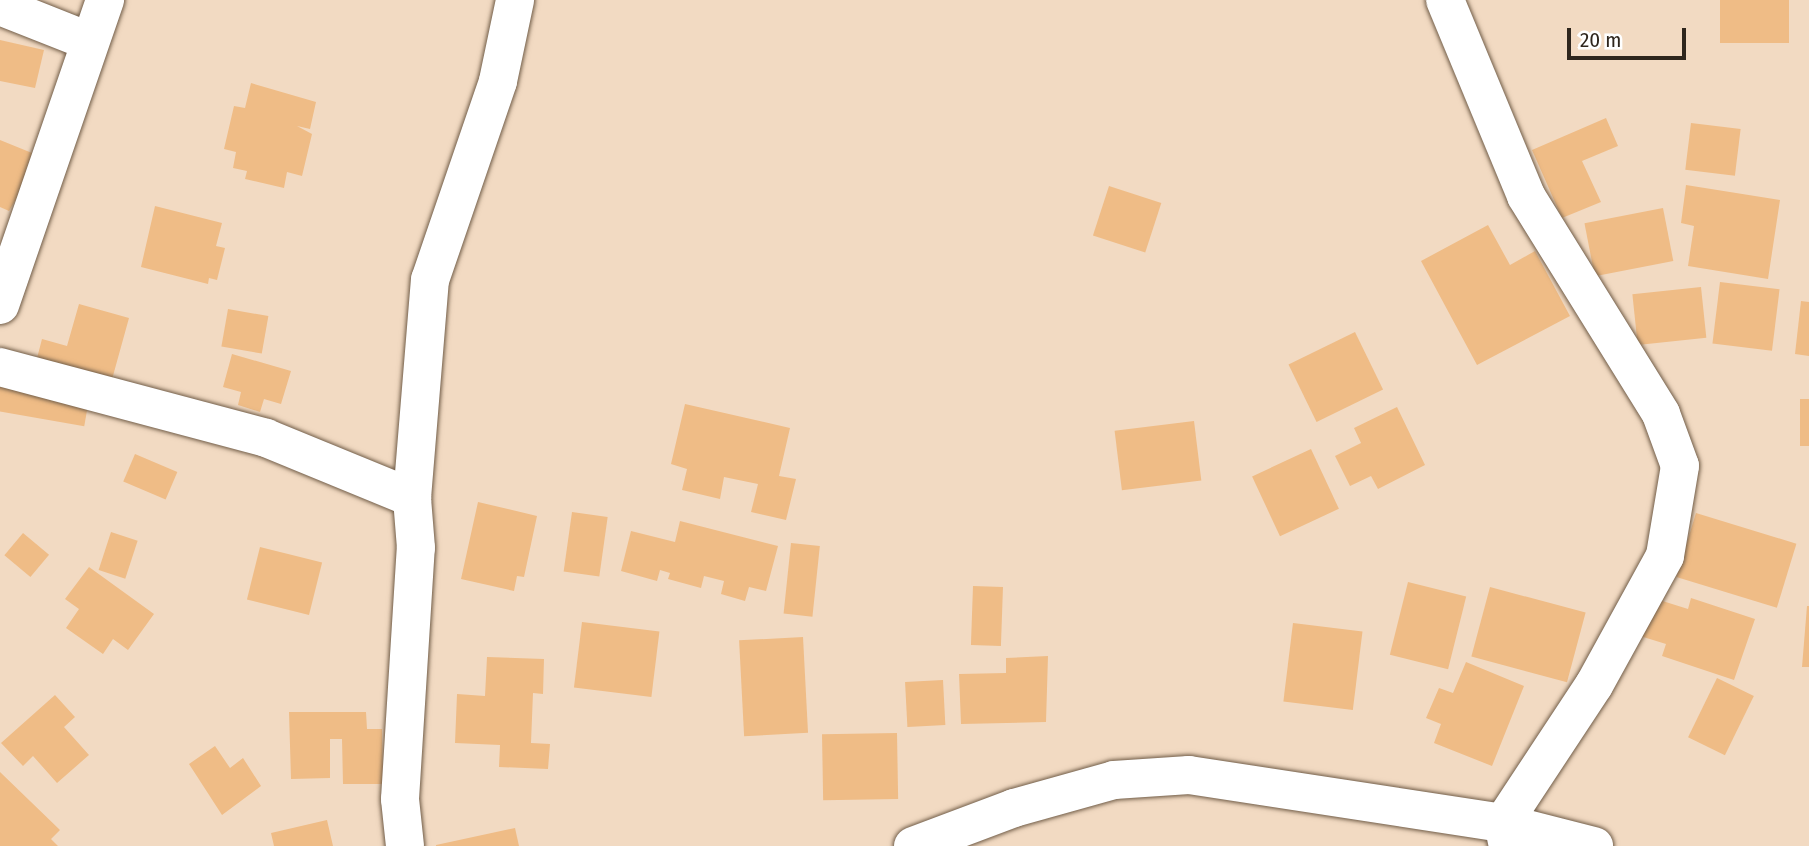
<!DOCTYPE html>
<html>
<head>
<meta charset="utf-8">
<style>
  body { margin:0 }
  #map { position:relative; width:1809px; height:846px; overflow:hidden; background:#f2dac2; font-family:"Fira Sans Condensed",sans-serif }
  div>[style] { position:absolute }
  [style*='--x'] { left:calc(var(--x)*1px); top:calc(var(--y)*1px); width:calc(var(--w)*1px); rotate:calc(var(--a)*1deg) }
  .building>* { inset:0; background:#efbc86; transform-origin:0 0 }
  .roads { filter:drop-shadow(0 0 2px #715d48) drop-shadow(0 0 2px #715d48) }
  .minor>* { height:38px; margin:-19px; padding:0 19px; transform-origin:19px; border-radius:19px; background:#fff }
  span { translate:-50% -50%; white-space:nowrap; text-align:center; line-height:1.15; -webkit-text-stroke:6px #fff; paint-order:stroke }
  .scale { position:absolute; left:1567px; top:28px; width:119px; height:32px; box-sizing:border-box; border:4px solid #2f261d; border-top:0; padding-left:9px; font-size:21px; line-height:24px; white-space:nowrap; color:#2f261d; -webkit-text-stroke:5px #fff; paint-order:stroke }
</style>
</head>
<body>
<div id="map">
  <div class="building">
    <div style="left:1720px;top:0;width:69px;height:43px"></div>
    <div style="clip-path:polygon(0 40px,44px 50px,35px 88px,0 81px)"></div>
    <div style="clip-path:polygon(251px 83px,316px 102px,310px 129px,297px 126px,312px 134px,302px 176px,287px 172px,284px 188px,245px 179px,247px 171px,233px 168px,236px 152px,224px 149px,234px 106px,245px 108px)"></div>
    <div style="clip-path:polygon(1606px 118px,1618px 146px,1582px 161px,1601px 202px,1562px 218px,1532px 150px)"></div>
    <div style="left:1691px;top:123px;width:50px;height:47px;rotate:7deg"></div>
    <div style="clip-path:polygon(0 140px,32px 153px,26px 170px,32px 172px,9px 211px,0 207px)"></div>
    <div style="clip-path:polygon(1686px 185px,1780px 200px,1768px 279px,1688px 266px,1694px 226px,1681px 223px)"></div>
    <div style="left:1109px;top:186px;width:55px;height:52px;rotate:18deg"></div>
    <div style="clip-path:polygon(155px 206px,222px 223px,216px 246px,225px 248px,217px 280px,209px 278px,208px 284px,141px 267px)"></div>
    <div style="left:1663px;top:208px;width:54px;height:80px;rotate:79deg"></div>
    <div style="clip-path:polygon(1488px 225px,1510px 265px,1535px 251px,1570px 316px,1477px 365px,1421px 261px)"></div>
    <div style="left:1720px;top:282px;width:60px;height:62px;rotate:7deg"></div>
    <div style="left:1701px;top:287px;width:51px;height:69px;rotate:84deg"></div>
    <div style="clip-path:polygon(1801px 301px,1809px 302px,1809px 356px,1795px 354px)"></div>
    <div style="clip-path:polygon(79px 304px,129px 318px,111px 383px,36px 362px,42px 339px,67px 346px)"></div>
    <div style="left:228px;top:309px;width:41px;height:38px;rotate:10deg"></div>
    <div style="left:1355px;top:332px;width:64px;height:74px;rotate:64deg"></div>
    <div style="clip-path:polygon(232px 354px,291px 371px,281px 404px,264px 399px,260px 412px,238px 405px,241px 392px,223px 387px)"></div>
    <div style="left:0;top:380px;width:91px;height:31px;rotate:10deg"></div>
    <div style="left:1800px;top:399px;width:9px;height:47px"></div>
    <div style="clip-path:polygon(685px 404px,790px 428px,779px 476px,796px 479px,786px 520px,751px 512px,758px 484px,724px 477px,720px 499px,682px 490px,687px 469px,671px 464px)"></div>
    <div style="clip-path:polygon(1397px 407px,1425px 465px,1378px 489px,1371px 476px,1350px 486px,1335px 456px,1361px 443px,1354px 428px)"></div>
    <div style="left:1194px;top:421px;width:60px;height:80px;rotate:83deg"></div>
    <div style="left:1311px;top:449px;width:66px;height:65px;rotate:65deg"></div>
    <div style="left:135px;top:454px;width:46px;height:30px;rotate:23deg"></div>
    <div style="clip-path:polygon(478px 502px,537px 516px,524px 577px,517px 576px,514px 591px,461px 579px)"></div>
    <div style="left:572px;top:512px;width:36px;height:60px;rotate:8deg"></div>
    <div style="left:1696px;top:513px;width:105px;height:67px;rotate:17deg"></div>
    <div style="clip-path:polygon(680px 521px,778px 546px,766px 591px,749px 587px,745px 601px,721px 594px,724px 581px,704px 576px,701px 588px,668px 579px,670px 573px,660px 570px,657px 581px,621px 571px,631px 531px,675px 542px)"></div>
    <div style="left:111px;top:532px;width:28px;height:40px;rotate:18deg"></div>
    <div style="left:23px;top:533px;width:34px;height:29px;rotate:40deg"></div>
    <div style="left:791px;top:543px;width:29px;height:71px;rotate:6deg"></div>
    <div style="left:260px;top:547px;width:64px;height:54px;rotate:14deg"></div>
    <div style="clip-path:polygon(89px 567px,154px 614px,128px 650px,113px 639px,103px 654px,66px 628px,79px 609px,65px 599px)"></div>
    <div style="left:1408px;top:582px;width:60px;height:75px;rotate:14deg"></div>
    <div style="left:973px;top:586px;width:30px;height:59px;rotate:2deg"></div>
    <div style="left:1490px;top:587px;width:99px;height:72px;rotate:15deg"></div>
    <div style="clip-path:polygon(1653px 598px,1688px 609px,1691px 598px,1755px 619px,1734px 680px,1662px 656px,1666px 644px,1640px 636px)"></div>
    <div style="clip-path:polygon(1807px 606px,1809px 606px,1809px 667px,1802px 667px)"></div>
    <div style="left:582px;top:622px;width:78px;height:66px;rotate:7deg"></div>
    <div style="left:1293px;top:623px;width:70px;height:79px;rotate:7deg"></div>
    <div style="left:803px;top:637px;width:96px;height:64px;rotate:87deg"></div>
    <div style="clip-path:polygon(1048px 656px,1046px 722px,961px 724px,959px 674px,1006px 673px,1006px 658px)"></div>
    <div style="clip-path:polygon(487px 657px,544px 659px,543px 694px,533px 693px,531px 743px,550px 744px,548px 769px,499px 767px,500px 745px,455px 743px,457px 694px,485px 696px)"></div>
    <div style="clip-path:polygon(1466px 662px,1524px 686px,1492px 766px,1434px 743px,1441px 724px,1426px 718px,1439px 688px,1453px 693px)"></div>
    <div style="left:1717px;top:678px;width:41px;height:66px;rotate:26deg"></div>
    <div style="left:943px;top:680px;width:45px;height:38px;rotate:87deg"></div>
    <div style="clip-path:polygon(55px 695px,75px 717px,64px 727px,89px 755px,57px 783px,33px 756px,23px 766px,1px 743px)"></div>
    <div style="clip-path:polygon(289px 712px,366px 712px,367px 729px,382px 729px,383px 784px,343px 784px,342px 739px,330px 739px,330px 778px,291px 779px)"></div>
    <div style="left:897px;top:733px;width:66px;height:75px;rotate:89deg"></div>
    <div style="clip-path:polygon(215px 746px,230px 768px,243px 758px,261px 786px,222px 815px,189px 764px)"></div>
    <div style="clip-path:polygon(0 772px,60px 830px,51px 839px,58px 846px,0 846px)"></div>
    <div style="clip-path:polygon(327px 820px,333px 846px,274px 846px,271px 833px)"></div>
    <div style="clip-path:polygon(515px 828px,519px 846px,436px 846px,436px 845px)"></div>
  </div>
  <div class="roads">
    <div class="minor">
      <div style="--x:1445;--y:0;--w:212;--a:67.5"></div>
      <div style="--x:1526;--y:196;--w:256;--a:58.2"></div>
      <div style="--x:1661;--y:414;--w:55;--a:69.9"></div>
      <div style="--x:1680;--y:466;--w:91;--a:99.5"></div>
      <div style="--x:1665;--y:556;--w:147;--a:118.8"></div>
      <div style="--x:1594;--y:685;--w:165;--a:123.4"></div>
      <div style="--x:1503;--y:823;--w:24;--a:78"></div>
      <div style="--x:0;--y:6;--w:92;--a:21.6"></div>
      <div style="--x:0;--y:305;--w:323;--a:-71"></div>
      <div style="--x:0;--y:367;--w:275;--a:14.9"></div>
      <div style="--x:266;--y:438;--w:158;--a:22.3"></div>
      <div style="--x:405;--y:846;--w:47;--a:-96.1"></div>
      <div style="--x:400;--y:799;--w:252;--a:-86.4"></div>
      <div style="--x:416;--y:548;--w:50;--a:-94.6"></div>
      <div style="--x:412;--y:498;--w:219;--a:-85.3"></div>
      <div style="--x:430;--y:280;--w:210;--a:-71.1"></div>
      <div style="--x:498;--y:81;--w:83;--a:-78.1"></div>
      <div style="--x:913;--y:846;--w:108;--a:-20.6"></div>
      <div style="--x:1014;--y:808;--w:104;--a:-15.6"></div>
      <div style="--x:1114;--y:780;--w:75;--a:-3.8"></div>
      <div style="--x:1189;--y:775;--w:318;--a:8.7"></div>
      <div style="--x:1503;--y:823;--w:94;--a:14.2"></div>
    </div>
  </div>
  <div class="scale">20 m</div>
</div>
</body>
</html>
